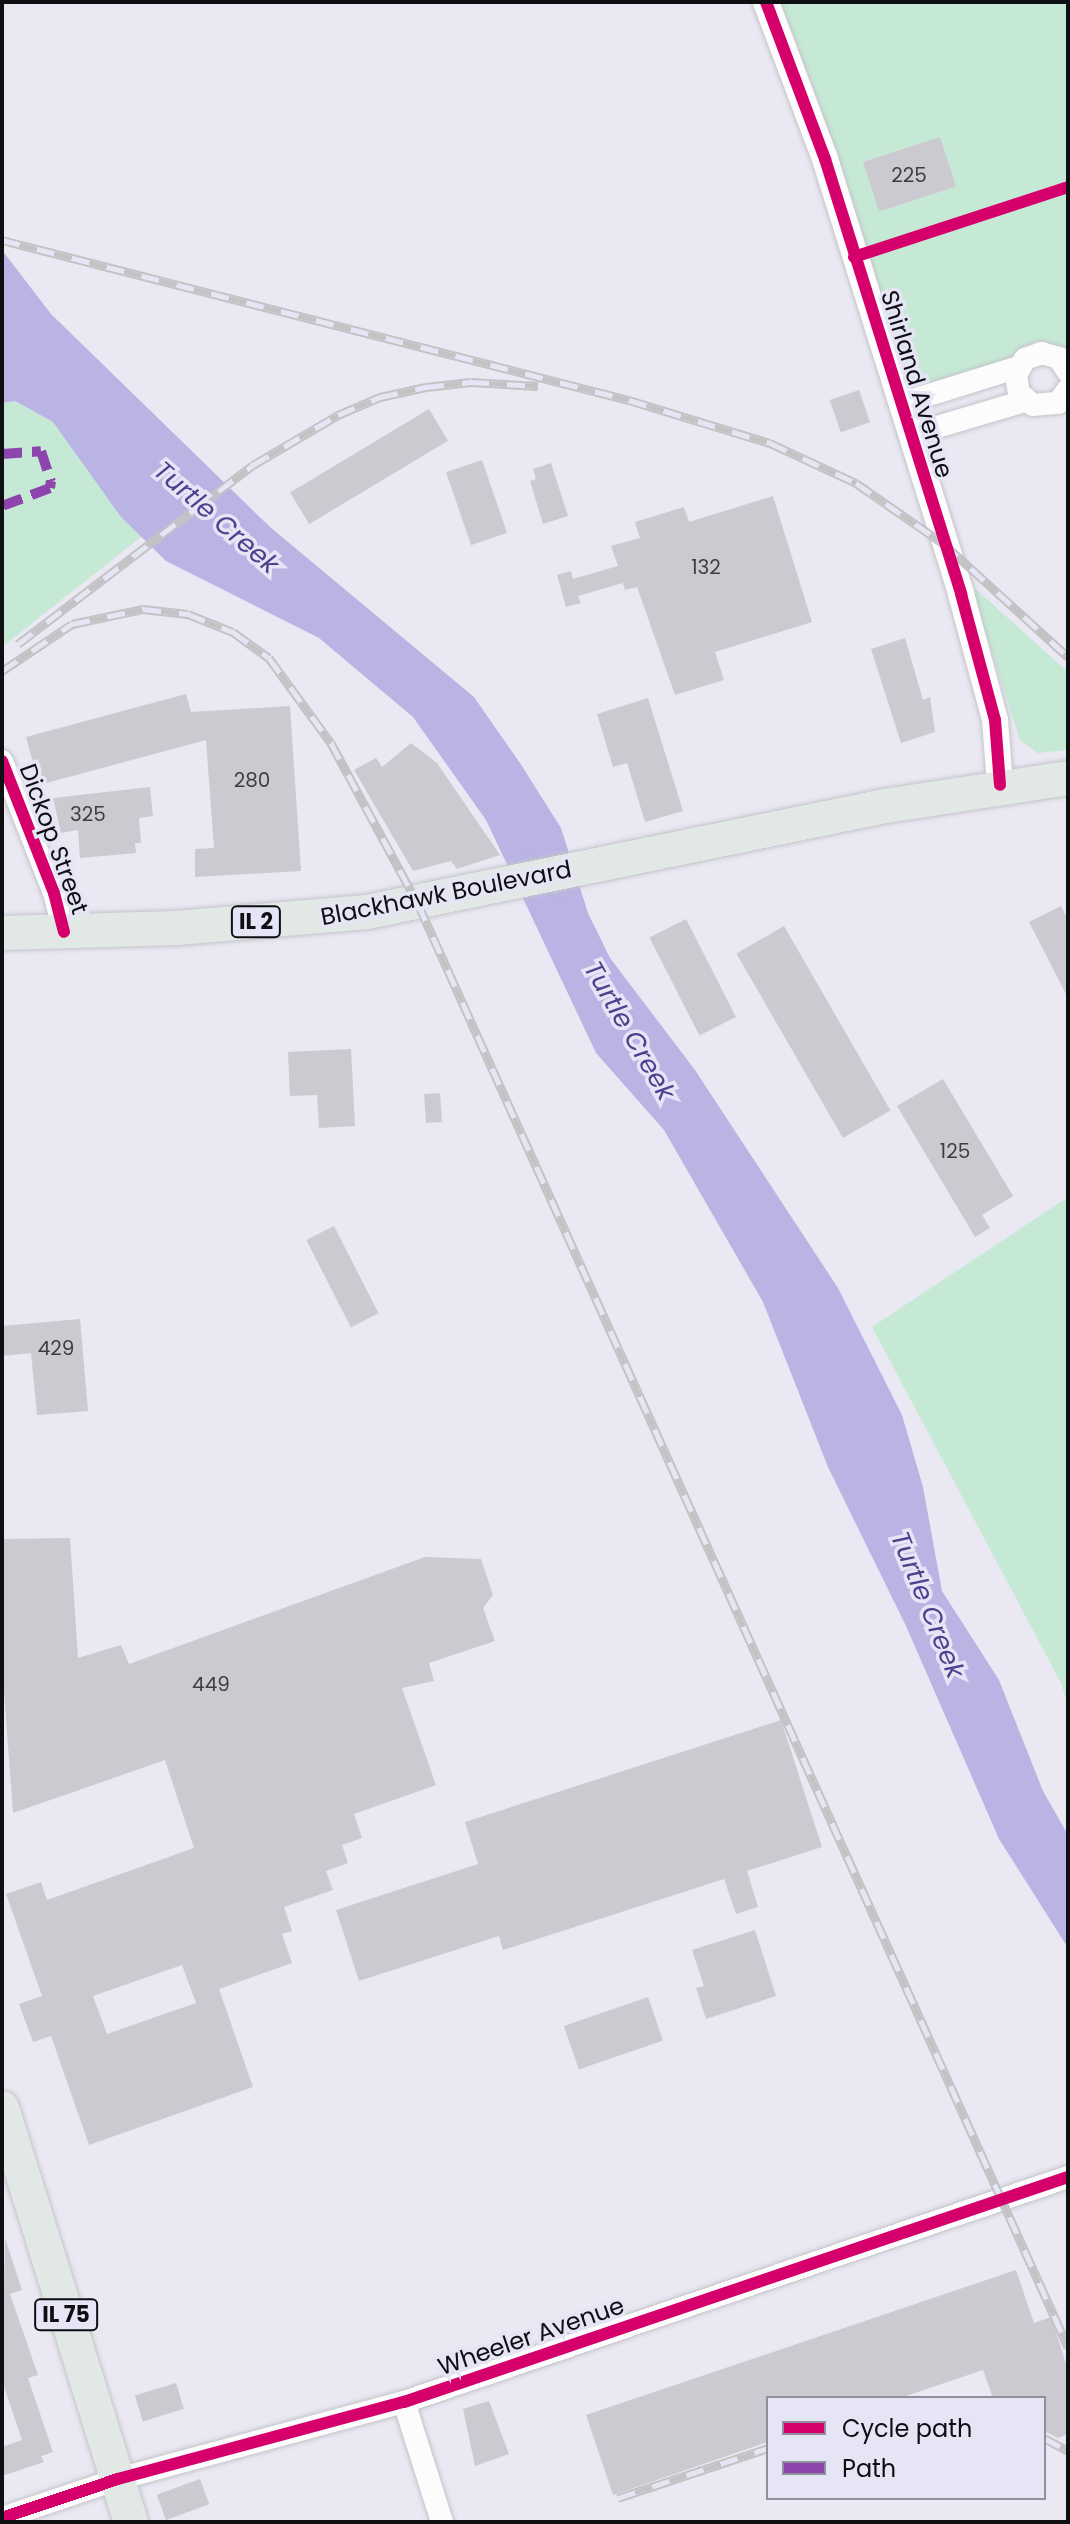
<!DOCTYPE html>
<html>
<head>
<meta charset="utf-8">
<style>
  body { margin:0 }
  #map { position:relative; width:1070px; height:2524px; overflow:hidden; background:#eae8f2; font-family:Poppins,sans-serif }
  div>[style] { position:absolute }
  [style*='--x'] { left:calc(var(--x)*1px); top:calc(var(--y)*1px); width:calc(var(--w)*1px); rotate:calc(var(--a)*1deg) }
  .green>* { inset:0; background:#c6e9d5 }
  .water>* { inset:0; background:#bab4e5 }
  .building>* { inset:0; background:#cbcad1; transform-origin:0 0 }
  .roads { filter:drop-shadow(0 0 2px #c4c4ca) drop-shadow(0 0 2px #c4c4ca) }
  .minor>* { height:22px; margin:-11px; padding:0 11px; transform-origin:11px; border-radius:11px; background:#fcfcfd }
  .tertiary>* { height:26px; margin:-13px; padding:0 13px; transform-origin:13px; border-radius:13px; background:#fcfcfd }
  .primary>* { height:34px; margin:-17px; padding:0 17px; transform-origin:17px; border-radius:17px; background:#e1e8e5 }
  .rail>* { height:9px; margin-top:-4.5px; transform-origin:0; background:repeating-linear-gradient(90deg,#e6e5f5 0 18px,#c3c3c6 0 36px); box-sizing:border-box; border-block:2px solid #c3c3c6 }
  .quiet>* { height:10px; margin-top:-5px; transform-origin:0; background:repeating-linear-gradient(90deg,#8e44ad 0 20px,transparent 0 30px) }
  .cycleway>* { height:12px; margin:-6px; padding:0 6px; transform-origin:6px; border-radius:6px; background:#d6006c }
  span { translate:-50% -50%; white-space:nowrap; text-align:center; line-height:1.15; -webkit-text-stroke:7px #e6e5f5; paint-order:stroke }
  .number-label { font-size:20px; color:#3d3d42 }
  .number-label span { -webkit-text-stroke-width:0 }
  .shield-label span { padding:2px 6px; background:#e6e5f5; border:2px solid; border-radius:6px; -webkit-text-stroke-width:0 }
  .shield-label { font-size:22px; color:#0e0e13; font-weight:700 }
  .street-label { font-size:24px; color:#0e0e13 }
  .water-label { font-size:26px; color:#4e408e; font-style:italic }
  .frame { position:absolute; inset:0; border:4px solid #0e0e13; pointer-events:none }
  .legend { position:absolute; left:766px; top:2396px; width:280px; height:104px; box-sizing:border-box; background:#e6e5f5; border:2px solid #908f9b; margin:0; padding:10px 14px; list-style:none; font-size:24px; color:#0e0e13 }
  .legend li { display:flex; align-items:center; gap:16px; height:40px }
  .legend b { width:40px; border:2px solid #908f9b }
</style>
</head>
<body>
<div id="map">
  <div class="green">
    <div style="clip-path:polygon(778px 2px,1068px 2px,1068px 353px,1036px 341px,1007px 361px,920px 387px,907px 378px,813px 90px)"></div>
    <div style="clip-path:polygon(15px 401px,53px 422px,141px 537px,2px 647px,2px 403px)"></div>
    <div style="clip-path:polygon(970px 584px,1068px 672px,1068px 750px,1037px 753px,1020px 740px)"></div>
    <div style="clip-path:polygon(1068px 1197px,1068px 1707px,1061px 1683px,872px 1327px)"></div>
  </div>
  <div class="water">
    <div style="clip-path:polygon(2px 250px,51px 314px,270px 527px,474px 697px,520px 763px,561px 828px,588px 913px,610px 958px,695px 1070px,838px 1288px,902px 1415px,923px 1487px,942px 1591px,999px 1680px,1043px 1791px,1068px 1835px,1068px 1948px,999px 1839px,906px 1626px,828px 1467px,763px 1302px,664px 1130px,596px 1053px,486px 820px,413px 717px,319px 638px,166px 561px,121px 517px,53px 422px,15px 401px,2px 403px)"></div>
  </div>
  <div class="building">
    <div style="left:940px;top:137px;width:52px;height:81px;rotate:72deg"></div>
    <div style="left:859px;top:390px;width:34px;height:31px;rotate:71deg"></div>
    <div style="left:429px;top:409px;width:37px;height:162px;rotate:59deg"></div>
    <div style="left:482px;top:460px;width:77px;height:38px;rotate:71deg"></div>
    <div style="clip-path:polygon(551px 463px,568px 516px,543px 524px,530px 481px,536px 479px,533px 469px)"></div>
    <div style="clip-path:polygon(773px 496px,812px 622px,715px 652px,724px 680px,675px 695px,637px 587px,625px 590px,623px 583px,578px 596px,581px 603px,566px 607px,557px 575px,571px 571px,573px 579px,618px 566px,611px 546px,640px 538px,635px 522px,684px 507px,689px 522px)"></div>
    <div style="clip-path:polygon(905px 638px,923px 700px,930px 697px,935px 732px,901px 743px,871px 649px)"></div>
    <div style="clip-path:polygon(186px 694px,191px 712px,290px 706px,301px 871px,195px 877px,195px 849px,214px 848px,206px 740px,39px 785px,26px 737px)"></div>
    <div style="clip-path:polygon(648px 698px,683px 811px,645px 822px,627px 763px,613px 767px,597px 714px)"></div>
    <div style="clip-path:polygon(411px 743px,437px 763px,500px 855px,457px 869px,451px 861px,413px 871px,354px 770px,376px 758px,382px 767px)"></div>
    <div style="clip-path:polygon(150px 787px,153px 816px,139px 818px,141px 843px,135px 843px,136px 853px,80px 858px,78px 830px,61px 833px,53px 798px)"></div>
    <div style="clip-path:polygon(1061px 906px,1068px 920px,1068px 998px,1029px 922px)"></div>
    <div style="left:686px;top:919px;width:110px;height:41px;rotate:63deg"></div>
    <div style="left:784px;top:926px;width:213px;height:55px;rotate:60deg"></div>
    <div style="clip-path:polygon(351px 1049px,355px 1126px,319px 1128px,317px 1095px,290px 1096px,288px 1052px)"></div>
    <div style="clip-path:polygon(943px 1079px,1013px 1196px,982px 1215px,990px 1228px,975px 1237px,897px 1106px)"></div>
    <div style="left:440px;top:1093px;width:29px;height:16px;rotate:86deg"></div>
    <div style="left:334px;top:1226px;width:98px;height:31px;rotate:63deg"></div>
    <div style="clip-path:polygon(80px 1319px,88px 1411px,37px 1415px,31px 1353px,2px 1356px,2px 1326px)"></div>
    <div style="clip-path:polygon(evenodd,70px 1538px,78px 1658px,121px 1645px,129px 1664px,425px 1557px,481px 1559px,493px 1595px,483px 1608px,495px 1641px,429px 1663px,434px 1681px,402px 1688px,436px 1785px,354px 1814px,362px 1838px,342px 1845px,348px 1863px,326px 1871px,333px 1890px,284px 1907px,292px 1931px,282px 1934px,292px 1963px,219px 1989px,253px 2087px,89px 2145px,51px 2036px,33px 2042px,19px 2004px,42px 1996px,6px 1894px,41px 1882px,47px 1900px,194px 1848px,165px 1760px,13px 1813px,2px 1665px,2px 1539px,70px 1538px,182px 1965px,196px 2003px,107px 2034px,93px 1996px,182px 1965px)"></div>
    <div style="clip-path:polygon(781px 1720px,822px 1847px,747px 1871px,758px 1907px,736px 1914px,724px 1879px,503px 1950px,499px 1936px,359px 1981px,336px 1910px,478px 1864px,465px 1822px)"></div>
    <div style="clip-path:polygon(755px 1930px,776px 1996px,706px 2019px,696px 1988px,704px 1986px,692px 1950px)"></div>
    <div style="left:648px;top:1997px;width:46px;height:89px;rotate:71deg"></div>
    <div style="clip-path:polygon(5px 2238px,22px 2290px,10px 2294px,38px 2375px,28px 2378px,53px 2452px,41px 2456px,44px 2462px,2px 2476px,2px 2447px,22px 2440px,2px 2381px)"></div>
    <div style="clip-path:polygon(1016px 2270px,1034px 2323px,1051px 2317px,1068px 2370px,1068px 2434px,1058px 2438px,1044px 2431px,1044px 2398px,993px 2398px,983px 2370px,900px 2398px,768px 2398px,768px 2442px,613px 2495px,586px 2415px)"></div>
    <div style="left:176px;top:2383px;width:27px;height:43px;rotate:73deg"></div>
    <div style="clip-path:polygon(489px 2401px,509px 2454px,475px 2466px,463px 2409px)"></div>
    <div style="left:200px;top:2479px;width:27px;height:46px;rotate:70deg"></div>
  </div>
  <div class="roads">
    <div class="minor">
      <div style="--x:1068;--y:372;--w:17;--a:-123"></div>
      <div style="--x:1059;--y:358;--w:18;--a:-164"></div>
      <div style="--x:1042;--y:353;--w:18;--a:161"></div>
      <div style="--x:1025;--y:359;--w:18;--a:119"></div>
      <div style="--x:1016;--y:375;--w:18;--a:81"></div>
      <div style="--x:1019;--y:393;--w:18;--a:41"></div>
      <div style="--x:1033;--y:405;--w:25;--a:-5"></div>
      <div style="--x:1058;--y:403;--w:17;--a:-54"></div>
      <div style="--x:900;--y:404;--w:125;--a:-17.3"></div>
      <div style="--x:910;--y:435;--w:120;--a:-16.5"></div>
      <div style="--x:2;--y:761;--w:142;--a:68.5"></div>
      <div style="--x:54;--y:893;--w:40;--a:75.6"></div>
      <div style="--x:404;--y:2402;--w:126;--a:72.4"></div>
      <div style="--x:2;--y:2518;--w:122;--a:-18.6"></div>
      <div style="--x:118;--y:2479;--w:296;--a:-15.1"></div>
      <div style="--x:404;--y:2402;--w:701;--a:-18.72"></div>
    </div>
    <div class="tertiary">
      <div style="--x:766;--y:2;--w:168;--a:69.4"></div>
      <div style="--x:825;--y:159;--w:456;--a:72.6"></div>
      <div style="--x:961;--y:594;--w:131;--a:74.9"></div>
      <div style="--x:995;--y:720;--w:65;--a:85.6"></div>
    </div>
    <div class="primary">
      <div style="--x:2;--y:933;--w:175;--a:-1.6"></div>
      <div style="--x:177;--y:928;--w:191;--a:-4.8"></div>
      <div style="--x:367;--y:912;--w:529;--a:-11.56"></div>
      <div style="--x:885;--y:806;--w:185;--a:-8.7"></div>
      <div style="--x:2;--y:2108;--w:434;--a:72.7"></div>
    </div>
  </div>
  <div class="rail">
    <div style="--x:2;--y:240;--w:647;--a:14.32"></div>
    <div style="--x:629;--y:400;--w:147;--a:17"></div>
    <div style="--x:770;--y:443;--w:95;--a:24.9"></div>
    <div style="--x:856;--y:483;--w:107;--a:34.7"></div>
    <div style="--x:944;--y:544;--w:168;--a:42.3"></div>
    <div style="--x:18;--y:644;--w:295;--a:-37.3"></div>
    <div style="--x:253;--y:465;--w:99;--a:-30.5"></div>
    <div style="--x:338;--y:415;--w:46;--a:-23.2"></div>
    <div style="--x:380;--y:397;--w:47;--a:-12.3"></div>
    <div style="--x:426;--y:387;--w:45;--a:-6.3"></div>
    <div style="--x:471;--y:382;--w:67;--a:3.4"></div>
    <div style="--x:2;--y:671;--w:84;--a:-33.9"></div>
    <div style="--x:72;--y:624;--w:73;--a:-11.9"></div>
    <div style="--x:143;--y:609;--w:45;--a:6.3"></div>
    <div style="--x:188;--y:614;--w:48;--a:21.8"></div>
    <div style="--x:233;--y:632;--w:44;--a:35.8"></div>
    <div style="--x:269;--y:658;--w:105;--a:53.9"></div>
    <div style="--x:331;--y:743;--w:183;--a:61.6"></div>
    <div style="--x:418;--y:904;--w:1583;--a:65.75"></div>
    <div style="--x:1044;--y:2438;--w:27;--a:28"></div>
    <div style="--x:618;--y:2498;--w:158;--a:-18.4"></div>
  </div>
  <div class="quiet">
    <div style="--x:2;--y:454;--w:39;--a:-4"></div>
    <div style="--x:41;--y:451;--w:32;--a:72"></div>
    <div style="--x:51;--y:481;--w:7;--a:98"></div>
    <div style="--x:50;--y:488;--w:51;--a:159.4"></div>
  </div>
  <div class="cycleway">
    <div style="--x:766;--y:2;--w:168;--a:69.4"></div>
    <div style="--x:825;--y:159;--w:456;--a:72.6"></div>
    <div style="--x:961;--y:594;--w:131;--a:74.9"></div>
    <div style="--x:995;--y:720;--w:65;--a:85.6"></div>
    <div style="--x:854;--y:257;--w:225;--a:-18.1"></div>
    <div style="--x:2;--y:761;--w:142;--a:68.5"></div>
    <div style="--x:54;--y:893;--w:40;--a:75.6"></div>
    <div style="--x:2;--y:2518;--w:122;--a:-18.6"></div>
    <div style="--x:118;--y:2479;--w:296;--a:-15.1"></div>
    <div style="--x:404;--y:2402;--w:701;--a:-18.72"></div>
  </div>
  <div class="number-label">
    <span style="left:909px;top:175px">225</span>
    <span style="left:706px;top:567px">132</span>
    <span style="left:252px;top:780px">280</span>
    <span style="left:88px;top:814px">325</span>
    <span style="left:955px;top:1151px">125</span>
    <span style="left:56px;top:1348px">429</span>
    <span style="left:211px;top:1684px">449</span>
  </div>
  <div class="shield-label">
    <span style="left:256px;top:922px">IL 2</span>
    <span style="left:66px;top:2315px">IL 75</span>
  </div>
  <div class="street-label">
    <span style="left:917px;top:384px;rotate:73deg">Shirland Avenue</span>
    <span style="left:54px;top:839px;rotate:70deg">Dickop Street</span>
    <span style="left:446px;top:893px;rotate:-11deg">Blackhawk Boulevard</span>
    <span style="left:531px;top:2336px;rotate:-19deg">Wheeler Avenue</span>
  </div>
  <div class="water-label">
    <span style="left:216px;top:518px;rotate:41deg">Turtle Creek</span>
    <span style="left:629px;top:1031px;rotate:60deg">Turtle Creek</span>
    <span style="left:927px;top:1605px;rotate:68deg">Turtle Creek</span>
  </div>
  <div class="frame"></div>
  <ul class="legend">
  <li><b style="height:10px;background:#d6006c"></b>Cycle path</li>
  <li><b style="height:10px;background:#8e44ad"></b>Path</li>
  </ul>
</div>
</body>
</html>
